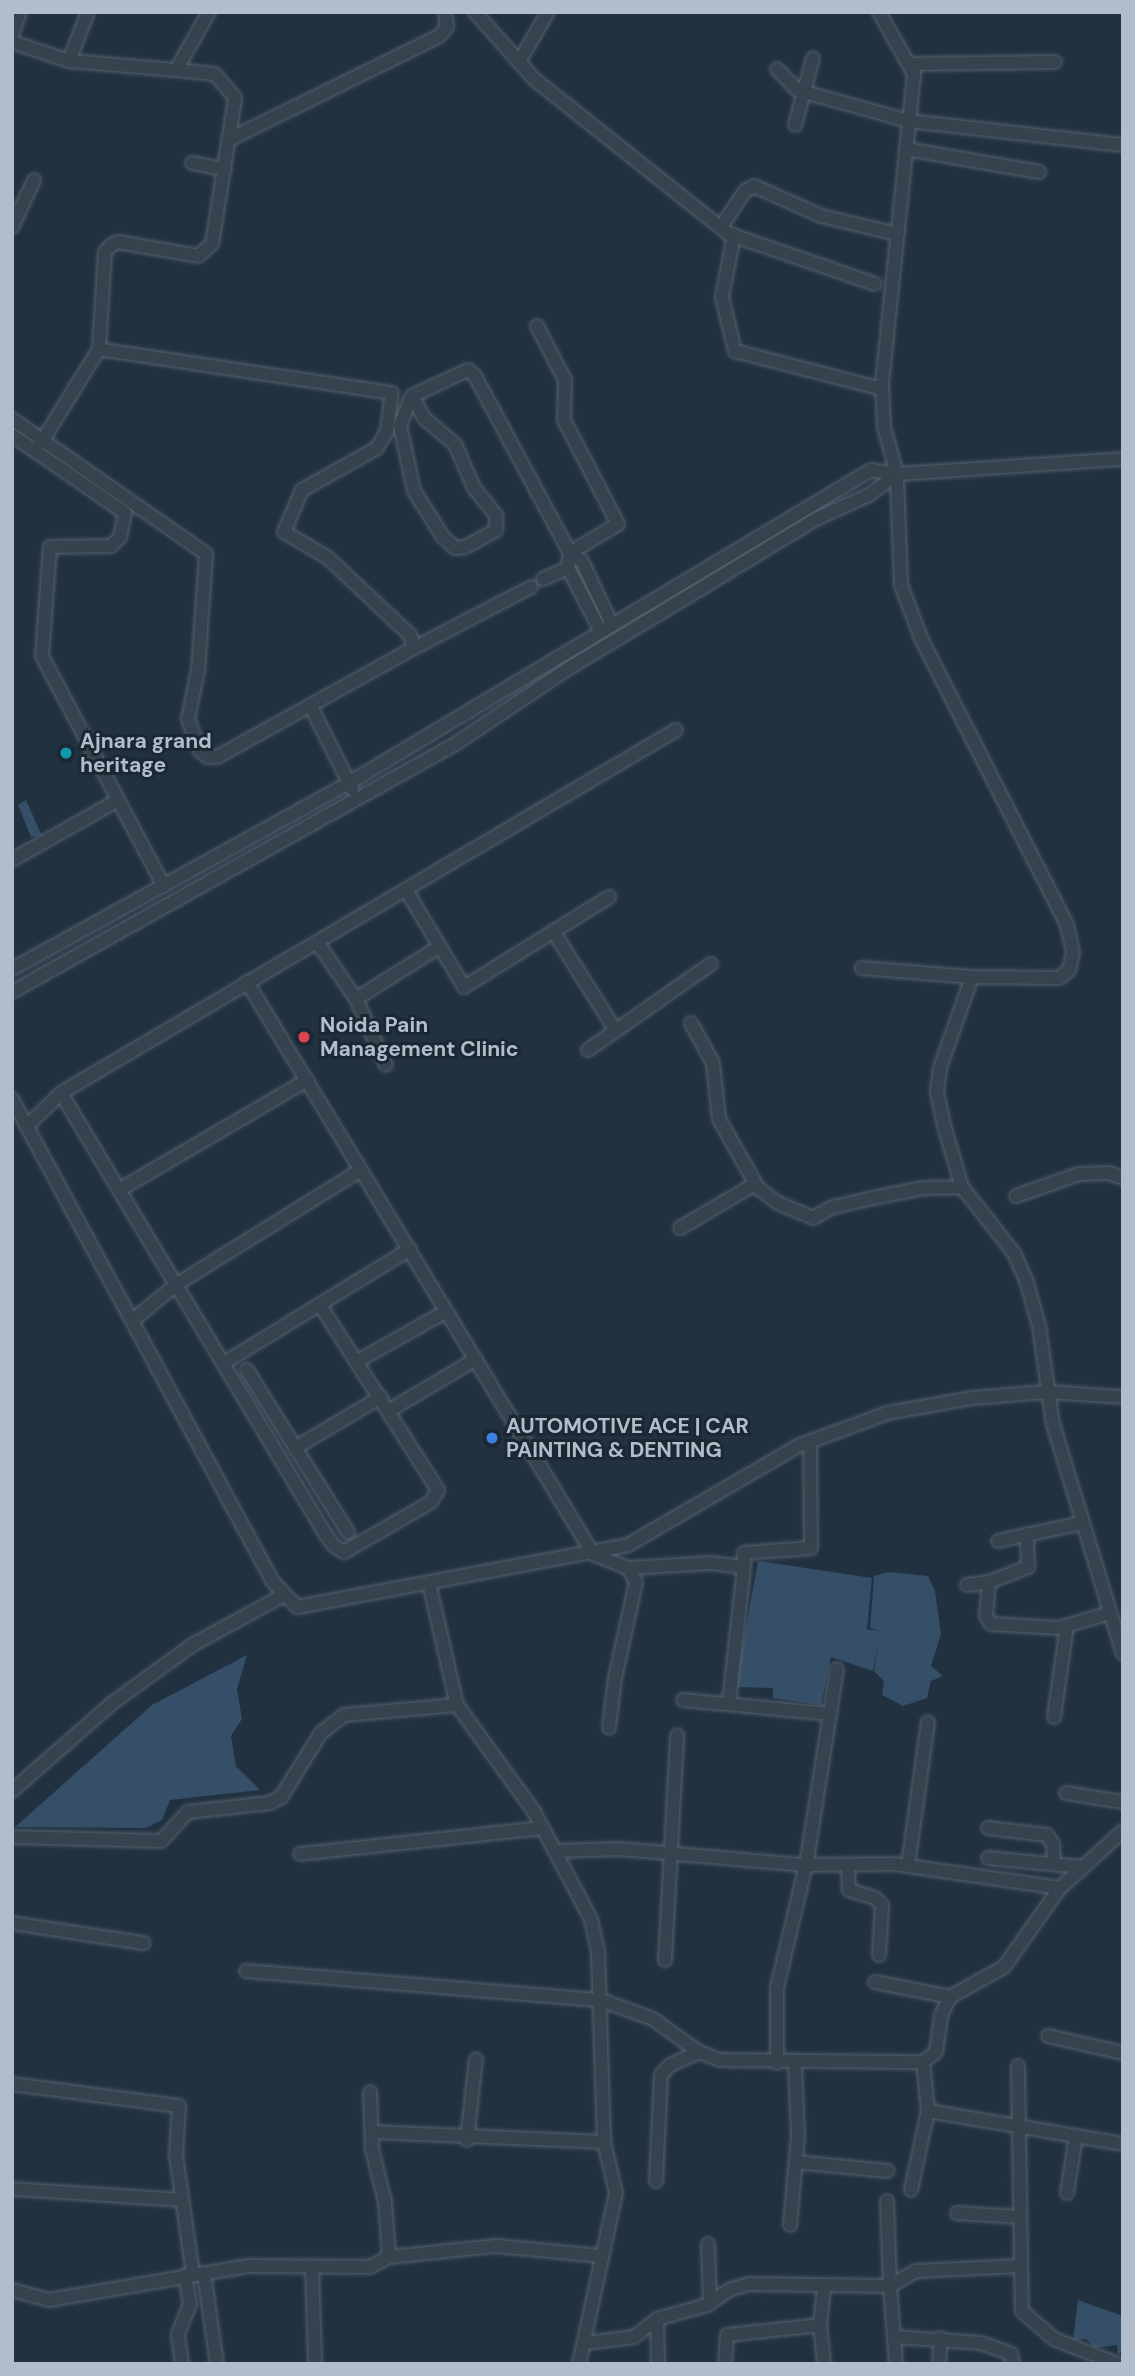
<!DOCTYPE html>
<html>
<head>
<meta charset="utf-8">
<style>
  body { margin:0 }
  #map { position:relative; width:1135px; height:2376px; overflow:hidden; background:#21313f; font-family:"DM Sans",sans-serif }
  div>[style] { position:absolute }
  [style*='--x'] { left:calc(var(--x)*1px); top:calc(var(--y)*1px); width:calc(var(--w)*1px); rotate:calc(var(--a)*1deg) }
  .water>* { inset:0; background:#344f67 }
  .roads { filter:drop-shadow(0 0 2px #54606d) drop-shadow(0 0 2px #54606d) }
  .minor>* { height:12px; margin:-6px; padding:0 6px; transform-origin:6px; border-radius:6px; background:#36434f }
  .dots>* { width:19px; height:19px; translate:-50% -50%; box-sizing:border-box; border:4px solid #1b2833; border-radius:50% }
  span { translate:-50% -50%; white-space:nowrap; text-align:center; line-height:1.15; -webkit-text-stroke:6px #1b2833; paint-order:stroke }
  .poi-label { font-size:21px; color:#b1bdca; font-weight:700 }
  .left { translate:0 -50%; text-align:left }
  .frame { position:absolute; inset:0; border:14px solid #b1bdca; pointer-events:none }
</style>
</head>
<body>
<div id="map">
  <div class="water">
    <div style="clip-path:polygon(26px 800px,42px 836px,31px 837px,18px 805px)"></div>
    <div style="clip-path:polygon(758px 1561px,872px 1578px,867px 1629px,880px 1631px,870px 1628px,874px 1576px,889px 1572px,928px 1576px,935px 1591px,941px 1634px,931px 1666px,943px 1676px,931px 1681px,927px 1698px,903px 1706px,882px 1695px,884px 1681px,874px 1671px,879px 1639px,873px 1671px,831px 1657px,821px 1705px,773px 1698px,773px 1688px,735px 1687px)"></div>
    <div style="clip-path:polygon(247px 1655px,237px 1689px,242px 1719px,231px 1736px,236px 1766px,260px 1790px,170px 1800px,162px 1820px,146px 1828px,15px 1827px,152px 1705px)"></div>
    <div style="clip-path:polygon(1078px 2300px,1123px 2316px,1123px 2348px,1118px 2356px,1117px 2345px,1095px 2348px,1086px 2339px,1073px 2340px)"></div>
  </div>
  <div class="roads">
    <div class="minor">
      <div style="--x:88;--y:12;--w:53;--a:111.2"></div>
      <div style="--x:69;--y:61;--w:107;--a:4.8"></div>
      <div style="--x:475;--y:12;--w:89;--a:48.6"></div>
      <div style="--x:534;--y:79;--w:249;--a:38.5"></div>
      <div style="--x:729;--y:234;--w:154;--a:18.9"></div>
      <div style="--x:12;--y:35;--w:24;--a:-71"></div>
      <div style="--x:12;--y:42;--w:60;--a:18.4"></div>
      <div style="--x:519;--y:62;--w:58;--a:-59.9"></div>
      <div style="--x:911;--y:64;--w:144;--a:-0.8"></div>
      <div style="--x:777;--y:69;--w:29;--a:46"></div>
      <div style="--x:797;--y:90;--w:116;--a:15.5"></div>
      <div style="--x:909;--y:121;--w:215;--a:6.4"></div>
      <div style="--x:795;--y:125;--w:69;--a:-75"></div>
      <div style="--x:228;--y:140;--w:235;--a:-26.2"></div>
      <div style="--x:439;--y:36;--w:12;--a:-48"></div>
      <div style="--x:447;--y:27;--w:15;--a:-98"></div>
      <div style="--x:906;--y:149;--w:135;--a:9.8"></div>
      <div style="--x:192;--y:163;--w:33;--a:11"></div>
      <div style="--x:12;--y:227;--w:52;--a:-64.9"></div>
      <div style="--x:721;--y:227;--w:43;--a:-56.3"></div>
      <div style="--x:745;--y:191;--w:10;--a:-29"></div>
      <div style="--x:754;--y:186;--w:73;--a:24.1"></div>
      <div style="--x:821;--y:216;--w:79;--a:13.2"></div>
      <div style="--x:734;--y:235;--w:63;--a:101"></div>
      <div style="--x:722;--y:297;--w:56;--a:76.5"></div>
      <div style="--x:735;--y:351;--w:152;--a:14.5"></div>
      <div style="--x:537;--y:326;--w:61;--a:62.6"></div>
      <div style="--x:565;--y:380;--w:40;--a:91.4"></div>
      <div style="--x:564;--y:420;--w:117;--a:62.6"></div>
      <div style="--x:618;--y:524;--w:56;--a:148.9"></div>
      <div style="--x:412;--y:396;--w:26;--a:61"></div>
      <div style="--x:425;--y:419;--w:39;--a:40"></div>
      <div style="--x:455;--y:444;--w:48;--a:66.6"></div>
      <div style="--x:474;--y:488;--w:35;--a:51"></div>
      <div style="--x:496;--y:515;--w:15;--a:90"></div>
      <div style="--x:496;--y:530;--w:35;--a:151"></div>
      <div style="--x:465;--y:547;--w:10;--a:174"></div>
      <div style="--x:455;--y:548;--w:16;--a:-137"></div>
      <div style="--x:443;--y:537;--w:54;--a:-122.2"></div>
      <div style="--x:414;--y:491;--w:67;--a:-102"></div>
      <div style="--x:400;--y:425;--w:31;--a:-68"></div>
      <div style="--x:412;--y:396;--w:62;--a:-24.9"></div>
      <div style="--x:468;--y:370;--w:9;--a:41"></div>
      <div style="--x:475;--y:376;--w:201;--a:61.8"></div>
      <div style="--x:570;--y:553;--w:14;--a:34"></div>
      <div style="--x:582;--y:561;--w:71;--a:64.9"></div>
      <div style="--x:12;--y:419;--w:236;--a:34.8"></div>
      <div style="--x:206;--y:554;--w:116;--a:93.9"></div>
      <div style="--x:198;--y:670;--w:50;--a:101.5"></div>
      <div style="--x:188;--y:719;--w:34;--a:69"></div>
      <div style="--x:200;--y:751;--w:10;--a:37"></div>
      <div style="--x:208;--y:757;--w:9;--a:0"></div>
      <div style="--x:217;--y:757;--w:225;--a:-29"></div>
      <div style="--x:414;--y:648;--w:14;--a:-107"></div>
      <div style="--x:410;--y:635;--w:114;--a:-136.8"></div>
      <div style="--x:327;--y:557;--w:50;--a:-149.8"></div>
      <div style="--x:284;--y:532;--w:46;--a:-66.8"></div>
      <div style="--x:302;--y:490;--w:86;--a:-29.2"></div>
      <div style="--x:377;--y:448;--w:20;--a:-60"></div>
      <div style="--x:387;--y:431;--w:38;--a:-83"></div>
      <div style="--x:392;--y:393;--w:296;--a:-171.5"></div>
      <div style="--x:12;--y:435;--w:137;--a:34.6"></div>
      <div style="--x:125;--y:513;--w:25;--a:102"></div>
      <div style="--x:120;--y:537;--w:13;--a:135"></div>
      <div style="--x:111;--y:546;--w:61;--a:179.1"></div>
      <div style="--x:50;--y:547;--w:109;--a:94.2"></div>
      <div style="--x:42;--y:656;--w:260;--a:62.1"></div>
      <div style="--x:41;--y:443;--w:110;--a:-58.3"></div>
      <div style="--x:99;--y:349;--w:97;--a:-86.5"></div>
      <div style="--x:105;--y:252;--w:9;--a:-49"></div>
      <div style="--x:111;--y:245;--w:8;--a:-23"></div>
      <div style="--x:118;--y:242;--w:81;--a:9.9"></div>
      <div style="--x:198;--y:256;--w:18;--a:-41"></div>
      <div style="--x:212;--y:244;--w:148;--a:-81"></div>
      <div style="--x:235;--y:98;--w:31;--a:-130"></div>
      <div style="--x:215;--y:74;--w:39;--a:-174"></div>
      <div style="--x:176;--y:70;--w:67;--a:-60.4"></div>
      <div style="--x:570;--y:553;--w:15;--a:98"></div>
      <div style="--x:568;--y:568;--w:72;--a:62.7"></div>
      <div style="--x:543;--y:579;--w:27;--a:-24"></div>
      <div style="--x:414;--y:648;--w:132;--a:-27.5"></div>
      <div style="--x:310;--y:705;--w:94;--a:63.4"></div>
      <div style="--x:12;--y:860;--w:122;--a:-29.5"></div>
      <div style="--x:406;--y:890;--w:113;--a:59.1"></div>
      <div style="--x:464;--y:987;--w:171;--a:-31.8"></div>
      <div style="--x:553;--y:931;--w:118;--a:57.8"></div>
      <div style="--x:317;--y:942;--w:69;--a:55.6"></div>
      <div style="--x:356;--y:999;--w:99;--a:-32.2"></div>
      <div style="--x:862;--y:968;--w:110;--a:4.7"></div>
      <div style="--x:972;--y:977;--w:87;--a:0.7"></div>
      <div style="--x:1059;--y:978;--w:13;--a:-39"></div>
      <div style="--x:1069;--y:970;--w:18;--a:-77"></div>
      <div style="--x:1073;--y:952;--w:28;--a:-103"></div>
      <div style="--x:1067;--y:925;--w:322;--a:-117"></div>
      <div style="--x:921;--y:638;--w:57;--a:-110.7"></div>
      <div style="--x:901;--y:585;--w:111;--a:-92.1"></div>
      <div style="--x:897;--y:474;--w:49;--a:-105.5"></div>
      <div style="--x:884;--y:427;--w:43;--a:-92.7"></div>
      <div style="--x:882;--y:384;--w:312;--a:-84.1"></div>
      <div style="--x:914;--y:74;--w:71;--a:-119.4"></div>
      <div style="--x:12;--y:969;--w:385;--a:-28.9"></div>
      <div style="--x:349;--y:783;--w:609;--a:-30.95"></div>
      <div style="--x:871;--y:470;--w:26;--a:9"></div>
      <div style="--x:897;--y:474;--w:226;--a:-3.8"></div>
      <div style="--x:972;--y:977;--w:96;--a:109.4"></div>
      <div style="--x:940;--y:1068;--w:24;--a:97"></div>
      <div style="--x:937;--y:1092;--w:38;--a:78"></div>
      <div style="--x:945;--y:1129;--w:60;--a:73.7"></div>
      <div style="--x:962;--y:1187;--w:84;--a:51.8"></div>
      <div style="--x:1014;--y:1253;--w:30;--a:66"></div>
      <div style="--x:1026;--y:1280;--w:48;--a:74.2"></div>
      <div style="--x:1039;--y:1326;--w:99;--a:81.9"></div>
      <div style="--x:1053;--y:1424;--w:240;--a:73.1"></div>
      <div style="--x:247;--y:982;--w:669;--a:58.83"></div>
      <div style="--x:593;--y:1554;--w:38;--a:22"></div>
      <div style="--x:628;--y:1568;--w:16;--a:60"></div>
      <div style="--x:636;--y:1582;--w:98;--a:102.3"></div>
      <div style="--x:615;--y:1678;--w:50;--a:96.8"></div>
      <div style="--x:12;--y:992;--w:510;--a:-29.23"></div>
      <div style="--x:457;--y:743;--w:135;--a:-33.8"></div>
      <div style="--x:569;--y:668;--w:291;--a:-31.1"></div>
      <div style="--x:818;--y:518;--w:56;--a:-24.3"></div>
      <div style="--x:869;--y:495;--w:35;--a:-37"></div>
      <div style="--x:356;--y:999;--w:72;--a:65.6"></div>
      <div style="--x:691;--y:1023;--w:46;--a:61.2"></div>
      <div style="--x:713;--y:1063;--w:56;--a:83.9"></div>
      <div style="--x:719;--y:1119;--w:79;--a:60.5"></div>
      <div style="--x:758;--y:1188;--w:25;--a:37"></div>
      <div style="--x:778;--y:1203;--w:38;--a:23"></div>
      <div style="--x:813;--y:1218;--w:23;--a:-29"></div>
      <div style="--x:833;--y:1207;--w:41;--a:-12.7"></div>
      <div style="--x:873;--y:1198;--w:51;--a:-11.3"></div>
      <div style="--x:923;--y:1188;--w:39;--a:-1"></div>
      <div style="--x:588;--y:1050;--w:150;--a:-35"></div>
      <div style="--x:61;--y:1093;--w:512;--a:59.07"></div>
      <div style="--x:324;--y:1532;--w:17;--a:54"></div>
      <div style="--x:334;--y:1546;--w:12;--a:31"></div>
      <div style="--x:344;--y:1552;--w:100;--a:-29.9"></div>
      <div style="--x:431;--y:1502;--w:14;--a:-60"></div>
      <div style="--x:438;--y:1490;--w:218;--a:-122.5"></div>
      <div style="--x:12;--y:1099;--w:549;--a:61.61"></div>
      <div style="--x:273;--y:1582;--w:35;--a:46"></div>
      <div style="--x:297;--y:1607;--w:337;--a:-10.6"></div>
      <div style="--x:628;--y:1545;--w:197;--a:-30.2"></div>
      <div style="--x:798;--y:1446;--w:95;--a:-20.3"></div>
      <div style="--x:887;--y:1413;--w:86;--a:-10"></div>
      <div style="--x:972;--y:1398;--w:74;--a:-4.6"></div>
      <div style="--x:1046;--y:1392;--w:77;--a:3.7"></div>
      <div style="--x:27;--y:1126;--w:47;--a:-44.1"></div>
      <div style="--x:61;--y:1093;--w:714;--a:-30.55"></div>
      <div style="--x:119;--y:1190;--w:218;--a:-30.3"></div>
      <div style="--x:1016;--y:1196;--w:67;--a:-19.2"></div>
      <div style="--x:1079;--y:1174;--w:30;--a:-2"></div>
      <div style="--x:1109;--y:1173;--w:15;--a:20"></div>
      <div style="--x:680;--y:1228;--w:87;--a:-30.4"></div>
      <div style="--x:133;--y:1320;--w:57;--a:-39.3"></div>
      <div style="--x:177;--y:1284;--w:216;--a:-31.8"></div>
      <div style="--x:356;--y:1362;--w:104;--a:-29.3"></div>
      <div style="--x:224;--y:1363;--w:218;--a:-31.5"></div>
      <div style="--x:247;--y:1370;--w:191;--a:58.1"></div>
      <div style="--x:390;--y:1410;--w:100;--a:-30.7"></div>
      <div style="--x:295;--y:1448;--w:100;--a:-30.7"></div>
      <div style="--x:998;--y:1541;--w:87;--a:-12"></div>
      <div style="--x:744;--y:1567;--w:14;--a:-90"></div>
      <div style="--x:744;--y:1553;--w:67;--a:-4.3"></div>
      <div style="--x:811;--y:1548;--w:107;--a:-90.5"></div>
      <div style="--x:628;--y:1568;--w:83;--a:-3.4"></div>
      <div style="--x:711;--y:1563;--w:33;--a:7"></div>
      <div style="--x:744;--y:1567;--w:137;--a:96.3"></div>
      <div style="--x:989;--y:1582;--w:34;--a:95"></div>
      <div style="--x:986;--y:1616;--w:9;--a:58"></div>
      <div style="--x:991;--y:1624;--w:68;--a:3.4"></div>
      <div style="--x:1059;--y:1628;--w:53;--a:-16.4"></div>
      <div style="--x:429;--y:1583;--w:125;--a:77.1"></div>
      <div style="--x:457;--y:1705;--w:130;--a:54.1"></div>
      <div style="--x:533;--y:1810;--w:123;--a:62"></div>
      <div style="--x:591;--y:1919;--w:34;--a:78"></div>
      <div style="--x:598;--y:1952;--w:190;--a:88.2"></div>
      <div style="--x:604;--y:2142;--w:52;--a:76.8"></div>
      <div style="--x:616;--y:2193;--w:175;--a:102.2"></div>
      <div style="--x:967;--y:1585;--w:22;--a:-8"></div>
      <div style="--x:989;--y:1582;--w:42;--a:-21"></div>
      <div style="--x:1028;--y:1567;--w:33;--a:-92"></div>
      <div style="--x:683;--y:1700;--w:148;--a:5.4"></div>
      <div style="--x:1054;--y:1717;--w:92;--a:-81.9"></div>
      <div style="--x:12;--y:1791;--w:132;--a:-41.3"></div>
      <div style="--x:111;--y:1704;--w:102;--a:-35.9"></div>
      <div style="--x:194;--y:1644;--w:100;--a:-28.6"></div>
      <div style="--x:1066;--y:1793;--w:58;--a:9"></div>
      <div style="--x:988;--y:1828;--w:59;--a:6.8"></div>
      <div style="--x:1047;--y:1835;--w:11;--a:56"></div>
      <div style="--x:1053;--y:1844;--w:20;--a:87"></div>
      <div style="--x:12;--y:1837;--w:149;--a:1.5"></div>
      <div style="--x:161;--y:1841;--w:40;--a:-47"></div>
      <div style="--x:188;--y:1812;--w:82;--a:-6.3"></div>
      <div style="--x:270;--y:1803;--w:13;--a:-29"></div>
      <div style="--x:281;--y:1797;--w:75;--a:-58"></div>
      <div style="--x:321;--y:1733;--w:29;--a:-38"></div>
      <div style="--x:344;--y:1715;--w:113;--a:-5.1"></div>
      <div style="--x:555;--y:1851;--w:65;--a:-1.8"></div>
      <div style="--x:620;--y:1849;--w:185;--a:5"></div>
      <div style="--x:804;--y:1865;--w:90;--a:-0.6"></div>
      <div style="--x:894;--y:1864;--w:168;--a:8.2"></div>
      <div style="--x:300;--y:1854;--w:243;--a:-6.1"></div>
      <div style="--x:988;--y:1858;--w:95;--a:5.4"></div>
      <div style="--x:908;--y:1866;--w:145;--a:-82.1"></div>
      <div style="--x:848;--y:1867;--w:23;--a:88"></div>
      <div style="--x:849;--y:1890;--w:27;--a:17"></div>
      <div style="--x:875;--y:1898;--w:10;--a:45"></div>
      <div style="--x:882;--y:1905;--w:50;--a:93.4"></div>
      <div style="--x:12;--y:1923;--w:133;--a:8.7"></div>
      <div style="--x:665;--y:1960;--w:225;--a:-86.9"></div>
      <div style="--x:246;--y:1971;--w:356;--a:4.7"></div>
      <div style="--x:601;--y:2000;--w:55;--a:20.1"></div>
      <div style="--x:653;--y:2019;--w:57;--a:35.7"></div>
      <div style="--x:699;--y:2052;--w:22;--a:21"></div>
      <div style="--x:720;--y:2060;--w:203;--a:0.6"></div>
      <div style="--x:923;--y:2062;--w:16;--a:-38"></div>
      <div style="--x:936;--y:2052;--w:37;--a:-82"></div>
      <div style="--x:941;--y:2015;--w:20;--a:-63"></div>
      <div style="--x:950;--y:1997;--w:62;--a:-29.1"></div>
      <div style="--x:1004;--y:1967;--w:97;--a:-54.7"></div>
      <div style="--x:1060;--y:1888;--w:85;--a:-42.1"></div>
      <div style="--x:875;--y:1982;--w:76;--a:11.3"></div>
      <div style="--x:1048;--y:2036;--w:77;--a:12.8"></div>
      <div style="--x:777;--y:2063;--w:75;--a:-90"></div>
      <div style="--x:777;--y:1988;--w:131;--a:-76.8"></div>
      <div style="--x:807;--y:1860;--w:193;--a:-81.1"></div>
      <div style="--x:1018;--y:2066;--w:245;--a:89.1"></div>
      <div style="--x:1022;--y:2311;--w:43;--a:41.2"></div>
      <div style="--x:1054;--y:2339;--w:69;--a:21.3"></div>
      <div style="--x:12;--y:2084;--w:168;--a:7.5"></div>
      <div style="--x:179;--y:2106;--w:49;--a:93.5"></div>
      <div style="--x:176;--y:2155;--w:120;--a:81.9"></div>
      <div style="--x:370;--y:2092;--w:57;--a:88"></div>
      <div style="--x:372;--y:2149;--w:55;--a:76.2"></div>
      <div style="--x:385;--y:2202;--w:55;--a:85.8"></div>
      <div style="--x:928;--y:2111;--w:198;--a:9.6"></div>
      <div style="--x:373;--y:2132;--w:231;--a:2.5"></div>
      <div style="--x:467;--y:2140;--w:81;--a:-83.7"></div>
      <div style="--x:796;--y:2162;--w:92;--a:5.6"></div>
      <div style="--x:656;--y:2181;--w:106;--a:-87.3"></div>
      <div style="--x:661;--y:2075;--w:13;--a:-48"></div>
      <div style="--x:670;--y:2065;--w:32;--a:-24"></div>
      <div style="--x:12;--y:2189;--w:170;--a:3.7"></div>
      <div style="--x:911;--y:2190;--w:81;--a:-77.9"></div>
      <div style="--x:928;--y:2111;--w:49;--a:-95.8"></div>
      <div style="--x:1067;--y:2193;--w:58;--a:-81"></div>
      <div style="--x:887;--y:2201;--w:85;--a:88"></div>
      <div style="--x:957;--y:2213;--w:62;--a:3.7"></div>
      <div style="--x:790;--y:2225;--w:89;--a:-84.9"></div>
      <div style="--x:798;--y:2136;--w:72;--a:-92.4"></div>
      <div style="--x:708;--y:2244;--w:60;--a:88.1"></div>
      <div style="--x:312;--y:2266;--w:98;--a:88.2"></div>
      <div style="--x:204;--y:2273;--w:92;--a:81.9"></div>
      <div style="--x:890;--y:2286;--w:30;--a:-30"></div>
      <div style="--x:916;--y:2271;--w:105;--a:-2.7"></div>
      <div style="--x:824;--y:2287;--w:38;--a:96"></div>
      <div style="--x:820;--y:2325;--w:39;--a:84"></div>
      <div style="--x:12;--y:2290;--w:38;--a:15"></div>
      <div style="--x:49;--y:2300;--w:202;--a:-9.7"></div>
      <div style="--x:248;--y:2266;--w:122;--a:0.5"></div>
      <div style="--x:370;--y:2267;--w:21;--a:-28"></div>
      <div style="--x:389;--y:2257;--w:108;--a:-5.9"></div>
      <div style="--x:496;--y:2246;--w:106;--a:5.4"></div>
      <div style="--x:657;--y:2319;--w:45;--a:88.7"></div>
      <div style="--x:895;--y:2337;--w:86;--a:4"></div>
      <div style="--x:981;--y:2343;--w:32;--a:20"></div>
      <div style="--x:1011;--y:2354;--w:10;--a:79"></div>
      <div style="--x:586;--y:2343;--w:48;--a:-7.1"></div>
      <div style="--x:634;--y:2337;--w:29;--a:-38"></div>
      <div style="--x:657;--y:2319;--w:52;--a:-15.6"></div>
      <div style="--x:707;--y:2305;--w:29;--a:-34"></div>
      <div style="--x:731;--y:2289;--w:20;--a:-15"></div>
      <div style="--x:750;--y:2284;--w:140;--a:0.8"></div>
      <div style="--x:890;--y:2286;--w:78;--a:85.6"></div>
      <div style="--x:182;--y:2364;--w:30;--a:-98"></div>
      <div style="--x:178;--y:2334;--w:32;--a:-68"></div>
      <div style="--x:190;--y:2304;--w:29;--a:-100"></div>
      <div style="--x:725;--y:2364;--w:29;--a:-86"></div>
      <div style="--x:727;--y:2335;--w:94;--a:-6.1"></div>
      <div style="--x:939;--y:2364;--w:26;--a:-86"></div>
    </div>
  </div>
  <div class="dots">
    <div style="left:66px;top:753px;background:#0f9aa8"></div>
    <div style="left:304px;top:1037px;background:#e0444e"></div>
    <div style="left:492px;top:1438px;background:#3f7fe0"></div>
  </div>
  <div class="poi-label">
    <span class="left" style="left:80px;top:753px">Ajnara grand<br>heritage</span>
    <span class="left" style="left:320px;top:1037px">Noida Pain<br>Management Clinic</span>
    <span class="left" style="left:506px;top:1438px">AUTOMOTIVE ACE | CAR<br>PAINTING &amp; DENTING</span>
  </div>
  <div class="frame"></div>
</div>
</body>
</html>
